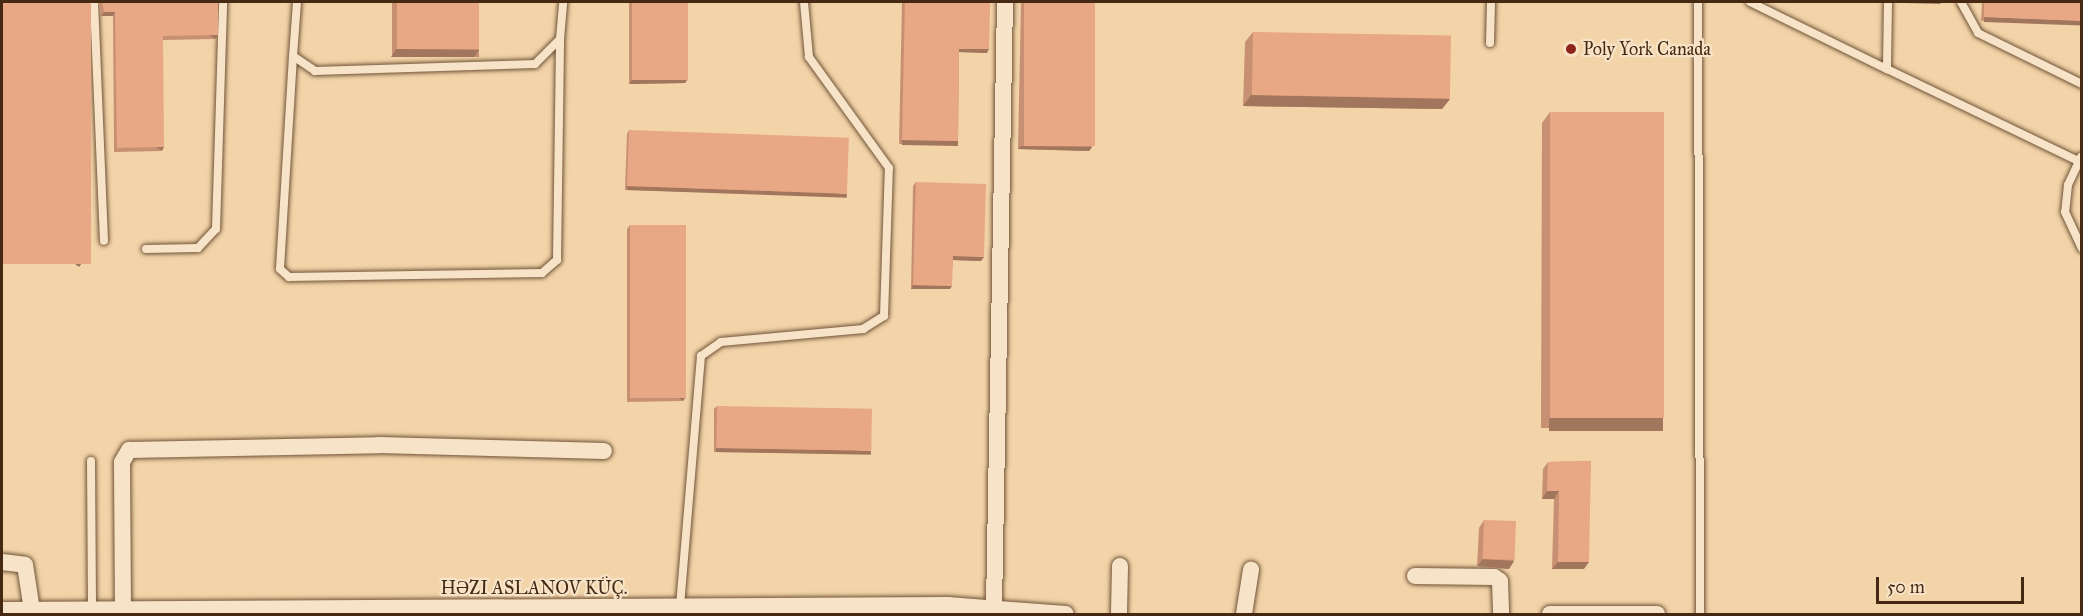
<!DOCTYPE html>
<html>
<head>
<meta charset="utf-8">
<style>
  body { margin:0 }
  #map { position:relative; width:2083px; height:616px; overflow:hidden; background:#f3d4a9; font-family:"IM FELL Great Primer",serif }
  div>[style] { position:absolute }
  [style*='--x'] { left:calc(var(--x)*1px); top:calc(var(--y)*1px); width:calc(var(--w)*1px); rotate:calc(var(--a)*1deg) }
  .roads { filter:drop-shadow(0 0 2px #715438) drop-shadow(0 0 2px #715438) }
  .service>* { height:8px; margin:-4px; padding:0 4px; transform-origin:4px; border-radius:4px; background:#f7e3c7 }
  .minor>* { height:16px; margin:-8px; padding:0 8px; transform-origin:8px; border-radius:8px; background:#f7e3c7 }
  .wall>* { inset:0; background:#c89072; transform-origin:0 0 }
  .shaded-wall>* { inset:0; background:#a2755d; transform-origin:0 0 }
  .building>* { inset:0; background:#e8a785; transform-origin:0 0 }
  .dots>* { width:16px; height:16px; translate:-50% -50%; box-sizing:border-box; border:3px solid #f7e3c7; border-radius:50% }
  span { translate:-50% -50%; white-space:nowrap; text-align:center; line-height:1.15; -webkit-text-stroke:4.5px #f7e3c7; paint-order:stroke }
  .poi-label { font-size:18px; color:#462912 }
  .left { translate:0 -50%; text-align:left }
  .street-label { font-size:18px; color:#462912 }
  .frame { position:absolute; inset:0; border:3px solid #462912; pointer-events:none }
  .scale { position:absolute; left:1876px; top:577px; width:148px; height:27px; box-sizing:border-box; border:3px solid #462912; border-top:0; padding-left:8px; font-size:18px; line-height:21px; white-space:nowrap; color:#462912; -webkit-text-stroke:4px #f7e3c7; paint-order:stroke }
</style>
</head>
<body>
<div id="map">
  <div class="roads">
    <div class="service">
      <div style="--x:94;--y:2;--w:239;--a:87.6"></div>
      <div style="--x:297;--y:2;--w:54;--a:94.2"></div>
      <div style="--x:293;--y:56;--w:27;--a:34"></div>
      <div style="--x:315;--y:71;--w:220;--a:-1.8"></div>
      <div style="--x:535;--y:64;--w:35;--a:-45"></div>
      <div style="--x:560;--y:39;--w:37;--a:-85"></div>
      <div style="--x:1698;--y:2;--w:612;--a:89.81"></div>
      <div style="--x:1750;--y:2;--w:153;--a:26.1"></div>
      <div style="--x:1888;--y:2;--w:67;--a:90.9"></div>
      <div style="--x:1887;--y:69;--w:216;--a:25.7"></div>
      <div style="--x:1961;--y:2;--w:35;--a:61"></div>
      <div style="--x:1978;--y:33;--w:116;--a:26.1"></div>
      <div style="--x:1490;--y:43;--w:41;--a:-88.6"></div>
      <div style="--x:293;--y:56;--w:213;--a:93.5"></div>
      <div style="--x:280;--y:269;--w:12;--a:42"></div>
      <div style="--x:289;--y:277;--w:253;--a:-0.9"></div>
      <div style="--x:542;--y:273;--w:20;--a:-41"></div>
      <div style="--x:557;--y:260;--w:221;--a:-89.2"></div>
      <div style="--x:2081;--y:157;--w:31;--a:115"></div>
      <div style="--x:2068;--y:185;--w:27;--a:96"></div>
      <div style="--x:2065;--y:212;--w:40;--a:65"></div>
      <div style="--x:146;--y:249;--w:52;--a:-1.1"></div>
      <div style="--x:198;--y:248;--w:26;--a:-47"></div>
      <div style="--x:216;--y:229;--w:227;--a:-88.2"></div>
      <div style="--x:91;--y:461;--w:150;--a:89.6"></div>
      <div style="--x:680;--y:606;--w:251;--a:-85.2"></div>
      <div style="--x:701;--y:356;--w:24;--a:-35"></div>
      <div style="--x:721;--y:342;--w:143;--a:-5.2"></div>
      <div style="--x:863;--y:329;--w:25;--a:-32"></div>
      <div style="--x:884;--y:316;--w:148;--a:-88.1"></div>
      <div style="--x:889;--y:168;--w:137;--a:-125.8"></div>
      <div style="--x:809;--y:57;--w:55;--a:-95.2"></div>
    </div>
    <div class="minor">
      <div style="--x:2;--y:562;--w:23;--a:7"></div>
      <div style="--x:25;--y:565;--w:46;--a:81.2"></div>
      <div style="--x:1415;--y:576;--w:79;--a:0.7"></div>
      <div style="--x:1494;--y:577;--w:7;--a:34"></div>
      <div style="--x:1500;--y:581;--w:33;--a:88"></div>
      <div style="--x:994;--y:607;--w:605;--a:-88.96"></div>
      <div style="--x:2;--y:610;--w:946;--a:-0.3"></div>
      <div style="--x:948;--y:605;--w:118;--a:4.4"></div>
      <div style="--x:123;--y:610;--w:148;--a:-90.4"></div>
      <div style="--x:122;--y:462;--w:14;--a:-60"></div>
      <div style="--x:129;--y:450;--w:250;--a:-1.1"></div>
      <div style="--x:379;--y:445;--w:225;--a:1.5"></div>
      <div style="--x:1119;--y:614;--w:48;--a:-88.8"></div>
      <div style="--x:1244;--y:614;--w:45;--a:-81"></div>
      <div style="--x:1550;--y:614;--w:107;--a:0"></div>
    </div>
  </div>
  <div class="wall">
    <div style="clip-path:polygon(98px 2px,218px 2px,218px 35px,215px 39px,163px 40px,162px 151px,114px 152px,113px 16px,101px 16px)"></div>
    <div style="left:392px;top:2px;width:87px;height:55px"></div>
    <div style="clip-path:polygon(629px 2px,688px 2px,687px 80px,685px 83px,629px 84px)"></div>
    <div style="clip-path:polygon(902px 2px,990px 2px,987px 53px,959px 52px,958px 141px,955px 145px,899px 144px)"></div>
    <div style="clip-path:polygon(1021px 2px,1095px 2px,1092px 147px,1089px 151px,1018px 149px)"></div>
    <div style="clip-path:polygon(1982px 2px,2082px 2px,1981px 21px)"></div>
    <div style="clip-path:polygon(1253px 32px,1450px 99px,1442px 109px,1243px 106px,1245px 42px)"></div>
    <div style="clip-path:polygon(1550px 112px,1663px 418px,1655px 428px,1541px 428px,1542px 123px)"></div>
    <div style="clip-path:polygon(629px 130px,845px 196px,625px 190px,627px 134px)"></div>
    <div style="clip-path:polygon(916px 182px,981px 261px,953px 260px,950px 289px,911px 289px,913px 186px)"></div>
    <div style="clip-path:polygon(630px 225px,683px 401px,627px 402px,627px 229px)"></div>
    <div style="clip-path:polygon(717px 406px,868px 454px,714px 452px,714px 409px)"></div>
    <div style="clip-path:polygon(1591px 461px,1584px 569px,1552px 569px,1554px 499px,1542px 499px,1543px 469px,1548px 462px)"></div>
    <div style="clip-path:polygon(1484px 520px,1514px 561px,1509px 569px,1477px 566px,1479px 528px)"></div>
  </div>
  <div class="shaded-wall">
    <div style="clip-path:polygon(1905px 2px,1942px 2px,1940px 4px,1904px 3px)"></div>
    <div style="clip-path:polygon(104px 12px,115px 12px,113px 16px,101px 16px)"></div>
    <div style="left:1984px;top:17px;width:98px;height:5px;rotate:2deg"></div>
    <div style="left:218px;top:35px;width:5px;height:55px;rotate:127deg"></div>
    <div style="clip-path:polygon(396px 49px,479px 50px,474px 57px,391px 57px)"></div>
    <div style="clip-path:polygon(959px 49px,989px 49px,987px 53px,957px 52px)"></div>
    <div style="clip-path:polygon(632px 80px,687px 80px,685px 83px,629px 84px)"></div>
    <div style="clip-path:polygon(1251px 95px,1450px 99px,1442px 109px,1243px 106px)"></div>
    <div style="left:902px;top:140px;width:56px;height:5px;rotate:1deg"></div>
    <div style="clip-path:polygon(1021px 146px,1092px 147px,1089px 151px,1018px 149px)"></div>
    <div style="left:164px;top:147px;width:4px;height:47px;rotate:117deg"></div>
    <div style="left:627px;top:186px;width:220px;height:4px;rotate:2deg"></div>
    <div style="clip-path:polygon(953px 256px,984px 257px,981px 261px,951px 260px)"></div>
    <div style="left:82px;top:263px;width:5px;height:80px;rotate:127deg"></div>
    <div style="clip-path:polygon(913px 285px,952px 286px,950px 289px,911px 289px)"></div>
    <div style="left:686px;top:397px;width:5px;height:57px;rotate:127deg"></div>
    <div style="left:1549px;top:418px;width:114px;height:13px"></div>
    <div style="left:716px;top:448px;width:155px;height:4px;rotate:1deg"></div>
    <div style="clip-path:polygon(1547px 491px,1559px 491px,1554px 499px,1542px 499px)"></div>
    <div style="clip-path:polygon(1483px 559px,1514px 561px,1509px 569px,1477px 566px)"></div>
    <div style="clip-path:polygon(1558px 562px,1589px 562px,1584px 569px,1552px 569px)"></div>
  </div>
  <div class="building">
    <div style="left:2px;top:2px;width:89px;height:262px"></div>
    <div style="clip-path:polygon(102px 2px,218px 2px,218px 35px,163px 36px,164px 147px,117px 148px,115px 12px,104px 12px)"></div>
    <div style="left:397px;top:2px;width:82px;height:47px"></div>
    <div style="left:632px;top:2px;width:56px;height:78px"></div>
    <div style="clip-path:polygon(905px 2px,990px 2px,989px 49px,959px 49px,958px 141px,902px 140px)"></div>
    <div style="left:1024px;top:2px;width:71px;height:144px"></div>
    <div style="clip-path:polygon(1984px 2px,2082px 2px,2082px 21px,1984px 17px)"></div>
    <div style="left:1253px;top:32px;width:198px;height:63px;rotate:1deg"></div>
    <div style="left:1550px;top:112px;width:114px;height:306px"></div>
    <div style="left:629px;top:130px;width:220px;height:56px;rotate:2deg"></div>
    <div style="clip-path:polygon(916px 182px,986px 184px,984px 257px,953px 256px,952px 286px,913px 285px)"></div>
    <div style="left:630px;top:225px;width:56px;height:173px"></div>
    <div style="left:717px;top:406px;width:155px;height:42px;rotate:1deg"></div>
    <div style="clip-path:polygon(1591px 461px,1589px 562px,1558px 562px,1559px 491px,1547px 491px,1548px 462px)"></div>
    <div style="left:1484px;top:520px;width:32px;height:39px;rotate:2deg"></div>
  </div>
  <div class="dots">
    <div style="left:1571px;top:49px;background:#8f2418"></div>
  </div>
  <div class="poi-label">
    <span class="left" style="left:1583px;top:49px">Poly York Canada</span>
  </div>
  <div class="street-label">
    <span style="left:534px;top:588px">HƏZI ASLANOV KÜÇ.</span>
  </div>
  <div class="frame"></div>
  <div class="scale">50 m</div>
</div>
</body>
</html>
